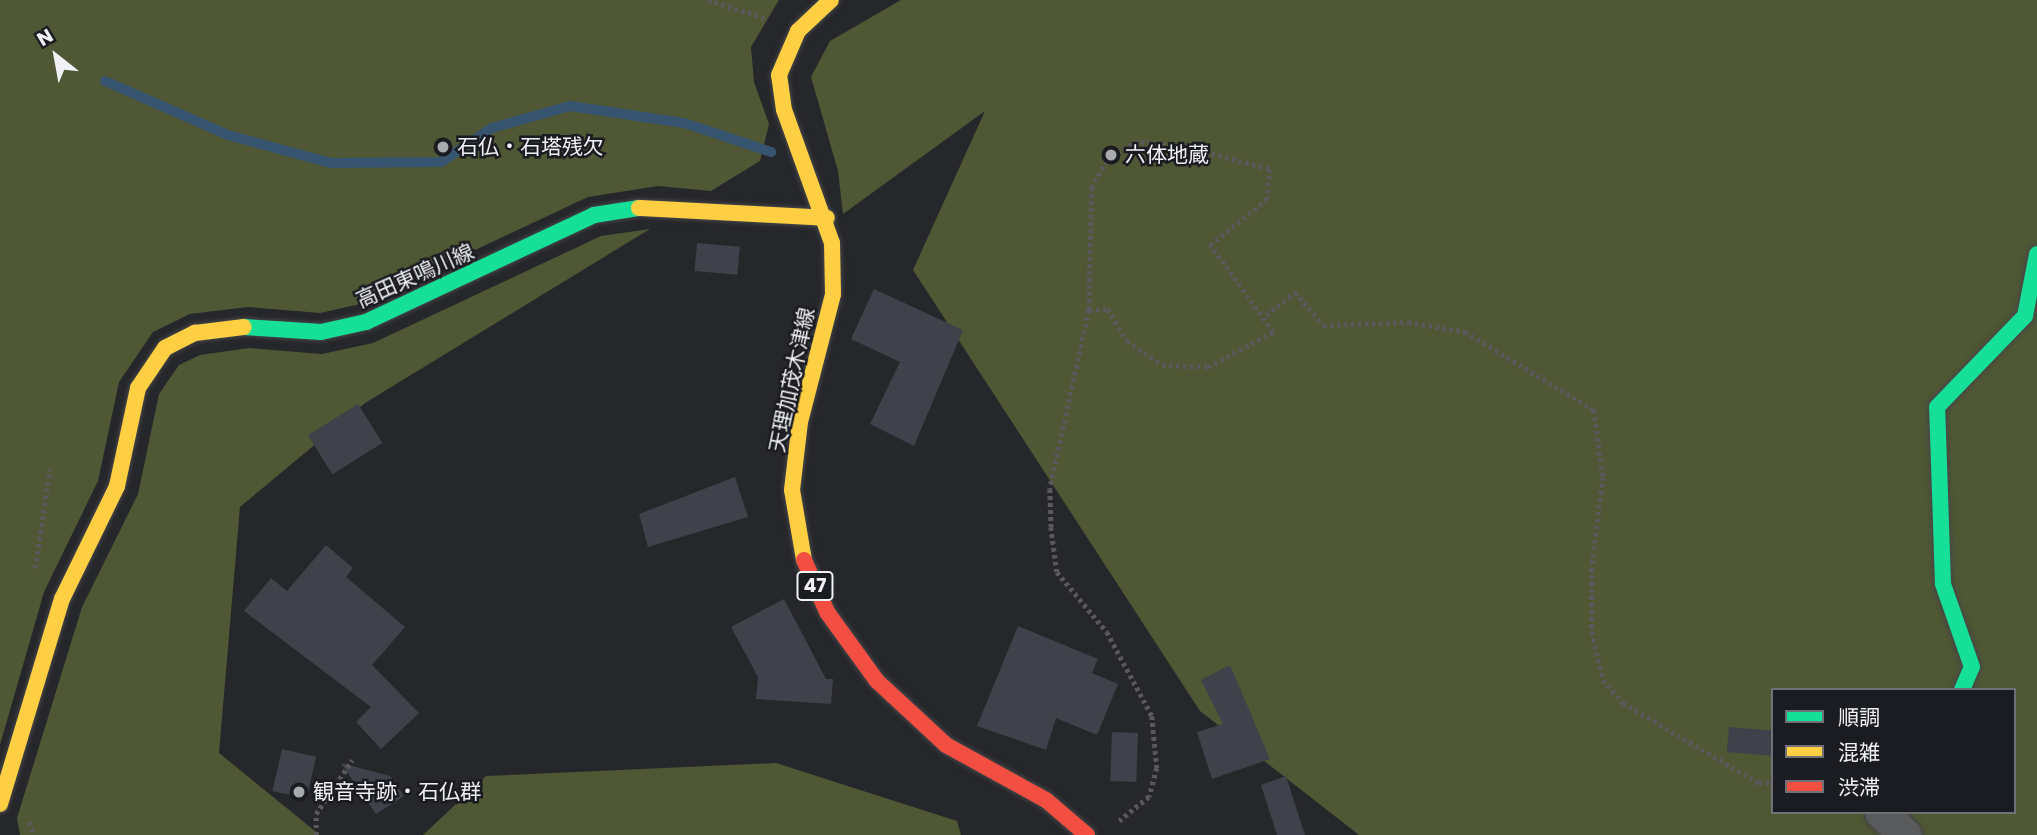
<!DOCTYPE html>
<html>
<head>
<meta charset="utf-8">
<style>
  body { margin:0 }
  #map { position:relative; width:2037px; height:835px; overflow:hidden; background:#26272a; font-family:Poppins,"Noto Sans JP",sans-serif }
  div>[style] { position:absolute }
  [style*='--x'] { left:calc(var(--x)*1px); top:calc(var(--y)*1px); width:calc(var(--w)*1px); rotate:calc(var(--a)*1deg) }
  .forest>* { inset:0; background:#4f5734 }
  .stream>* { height:10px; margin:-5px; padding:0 5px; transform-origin:5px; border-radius:5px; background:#375571 }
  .building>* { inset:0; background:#3f424a; transform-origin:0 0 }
  .path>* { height:4.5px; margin-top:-2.25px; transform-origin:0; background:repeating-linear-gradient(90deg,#59595b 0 3.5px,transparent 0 7px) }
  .roads { filter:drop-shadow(0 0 2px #444548) drop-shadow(0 0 2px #444548) }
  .street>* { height:33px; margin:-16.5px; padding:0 16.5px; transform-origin:16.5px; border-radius:16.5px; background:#595a5c }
  .fast>* { height:16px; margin:-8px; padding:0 8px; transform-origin:8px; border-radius:8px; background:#16e098 }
  .slow>* { height:16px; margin:-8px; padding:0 8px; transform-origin:8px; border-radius:8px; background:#ffcf43 }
  .jam>* { height:16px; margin:-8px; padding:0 8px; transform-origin:8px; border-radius:8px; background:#f24e42 }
  .dots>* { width:19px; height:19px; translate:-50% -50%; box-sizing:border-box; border:4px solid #1b1c22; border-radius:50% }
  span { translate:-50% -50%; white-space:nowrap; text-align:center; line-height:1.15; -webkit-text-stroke:5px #1b1c22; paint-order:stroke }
  .shield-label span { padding:2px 5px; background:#1b1c22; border:2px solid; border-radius:5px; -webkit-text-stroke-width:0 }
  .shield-label { font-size:19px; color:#f0f1f5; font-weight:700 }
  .poi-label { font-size:21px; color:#f0f1f5 }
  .left { translate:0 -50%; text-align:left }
  .street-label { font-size:21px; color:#f0f1f5 }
  .legend { position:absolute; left:1771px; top:688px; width:245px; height:126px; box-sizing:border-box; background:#1b1c22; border:2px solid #707176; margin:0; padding:9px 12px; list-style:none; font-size:21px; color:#f0f1f5 }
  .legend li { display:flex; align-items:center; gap:14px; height:35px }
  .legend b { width:35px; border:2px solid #707176 }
  .north { position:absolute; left:21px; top:21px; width:70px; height:70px; -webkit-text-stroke:5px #1b1c22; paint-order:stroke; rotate:329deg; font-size:19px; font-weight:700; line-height:28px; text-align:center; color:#f0f1f5 }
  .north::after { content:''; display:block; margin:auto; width:24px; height:32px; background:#f0f1f5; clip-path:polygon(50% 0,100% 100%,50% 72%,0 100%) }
</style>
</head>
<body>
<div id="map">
  <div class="forest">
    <div style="clip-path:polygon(0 0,779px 0,751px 47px,754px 82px,769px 124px,760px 161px,711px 191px,658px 186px,588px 197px,360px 304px,320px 313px,248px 307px,190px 314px,153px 332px,119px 382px,98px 481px,44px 592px,0 745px)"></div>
    <div style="clip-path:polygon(evenodd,901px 0,2037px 0,2037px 835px,1359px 835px,1200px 711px,913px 270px,985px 111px,843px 214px,838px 171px,811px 77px,830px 41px,901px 0,1773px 690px,2014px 690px,2014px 812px,1773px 812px,1773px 690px)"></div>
    <div style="clip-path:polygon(650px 229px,365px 403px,240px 507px,219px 753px,320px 835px,20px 835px,17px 818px,82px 607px,138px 494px,159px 394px,179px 365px,200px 355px,249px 348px,322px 354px,373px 343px,601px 236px)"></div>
    <div style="clip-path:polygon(776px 763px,957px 821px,961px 835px,423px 835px,486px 776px)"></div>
  </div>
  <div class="stream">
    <div style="--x:105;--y:81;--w:134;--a:23.7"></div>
    <div style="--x:228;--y:135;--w:107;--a:15.2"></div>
    <div style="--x:331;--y:163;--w:110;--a:-0.5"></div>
    <div style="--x:441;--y:162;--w:61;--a:-33.7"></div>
    <div style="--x:492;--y:128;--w:81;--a:-15.8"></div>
    <div style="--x:570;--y:106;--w:115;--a:8.5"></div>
    <div style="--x:684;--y:123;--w:92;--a:18.4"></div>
  </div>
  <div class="building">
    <div style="left:697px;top:243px;width:43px;height:28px;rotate:5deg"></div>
    <div style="clip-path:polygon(874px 289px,963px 330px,914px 446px,870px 424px,900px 362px,851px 339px)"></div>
    <div style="left:358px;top:404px;width:46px;height:59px;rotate:58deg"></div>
    <div style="clip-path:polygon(735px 477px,748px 517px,648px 547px,639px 514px)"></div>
    <div style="clip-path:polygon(326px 545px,353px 568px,346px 577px,405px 627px,372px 665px,419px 713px,381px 749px,356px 722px,371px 707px,244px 611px,271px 578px,287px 591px)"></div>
    <div style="clip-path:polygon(784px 599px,826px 679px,833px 679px,831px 704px,756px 699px,758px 677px,731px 627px)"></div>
    <div style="clip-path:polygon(1018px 626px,1098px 659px,1092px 673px,1118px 684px,1097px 735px,1056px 718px,1046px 750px,977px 726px)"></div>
    <div style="clip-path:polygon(1230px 665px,1270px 759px,1212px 779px,1197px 732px,1223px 724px,1201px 680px)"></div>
    <div style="left:1729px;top:727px;width:44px;height:25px;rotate:5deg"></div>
    <div style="left:1112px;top:732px;width:26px;height:49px;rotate:2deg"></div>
    <div style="left:282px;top:749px;width:35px;height:43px;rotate:13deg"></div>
    <div style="clip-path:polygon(341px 763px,390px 776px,404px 796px,376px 814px)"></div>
    <div style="clip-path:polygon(1286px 776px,1305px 835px,1277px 835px,1261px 785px)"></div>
  </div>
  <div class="path">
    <div style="--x:708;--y:0;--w:60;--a:17.5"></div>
    <div style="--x:1089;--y:310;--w:19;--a:-3"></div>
    <div style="--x:1108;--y:309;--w:37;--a:59"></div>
    <div style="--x:1127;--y:341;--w:42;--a:34.4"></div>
    <div style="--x:1162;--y:365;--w:46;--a:2.5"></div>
    <div style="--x:1208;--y:367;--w:74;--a:-28.3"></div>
    <div style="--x:1273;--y:332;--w:107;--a:-125.9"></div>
    <div style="--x:1210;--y:245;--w:72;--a:-38.8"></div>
    <div style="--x:1266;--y:200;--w:31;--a:-84"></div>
    <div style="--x:1269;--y:169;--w:79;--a:-165.3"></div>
    <div style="--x:1193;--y:149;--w:54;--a:-172.6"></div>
    <div style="--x:1139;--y:142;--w:31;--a:155"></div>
    <div style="--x:1111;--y:155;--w:37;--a:121"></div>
    <div style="--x:1092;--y:187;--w:123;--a:91.4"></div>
    <div style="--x:1089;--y:310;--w:183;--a:102.3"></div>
    <div style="--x:1050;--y:489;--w:38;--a:88"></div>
    <div style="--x:1051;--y:527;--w:45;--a:82.4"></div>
    <div style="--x:1057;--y:572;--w:78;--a:50.2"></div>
    <div style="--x:1107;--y:632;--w:95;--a:61.8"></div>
    <div style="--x:1152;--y:716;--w:52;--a:84.5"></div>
    <div style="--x:1157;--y:768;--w:30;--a:105"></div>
    <div style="--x:1149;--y:797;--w:38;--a:141"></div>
    <div style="--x:1266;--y:315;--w:37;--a:-38"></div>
    <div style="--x:1295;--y:292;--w:43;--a:49.7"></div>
    <div style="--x:1323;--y:325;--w:85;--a:-2"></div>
    <div style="--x:1408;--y:322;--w:58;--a:10"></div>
    <div style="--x:1465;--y:332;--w:151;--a:31.2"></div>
    <div style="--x:1594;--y:410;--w:68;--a:82.3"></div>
    <div style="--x:1603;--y:477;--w:92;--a:96.9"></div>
    <div style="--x:1592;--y:568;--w:64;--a:90"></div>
    <div style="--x:1592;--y:632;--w:49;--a:77.1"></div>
    <div style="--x:1603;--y:680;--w:30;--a:49"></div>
    <div style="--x:1623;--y:703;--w:158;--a:30.5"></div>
    <div style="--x:1759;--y:783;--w:14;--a:-4"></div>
    <div style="--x:35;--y:568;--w:100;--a:-81.4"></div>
    <div style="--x:29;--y:822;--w:14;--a:65"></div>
    <div style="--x:316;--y:835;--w:21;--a:-90"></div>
    <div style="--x:316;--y:814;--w:65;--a:-56.3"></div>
  </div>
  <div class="roads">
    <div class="street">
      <div style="--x:1881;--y:812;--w:33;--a:44"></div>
    </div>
    <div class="fast">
      <div style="--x:244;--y:327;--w:77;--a:3.7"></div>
      <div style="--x:321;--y:332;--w:46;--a:-12.5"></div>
      <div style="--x:366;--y:322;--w:252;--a:-25.1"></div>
      <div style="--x:594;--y:215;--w:46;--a:-8.8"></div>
      <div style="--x:1962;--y:690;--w:25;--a:-67"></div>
      <div style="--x:1972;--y:667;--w:88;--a:-109.3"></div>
      <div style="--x:1943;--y:584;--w:177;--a:-91.9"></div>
      <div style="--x:1937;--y:407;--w:127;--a:-46"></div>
      <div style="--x:2025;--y:316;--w:63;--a:-79"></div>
    </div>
    <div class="slow">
      <div style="--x:639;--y:208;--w:188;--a:3"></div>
      <div style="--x:804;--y:560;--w:71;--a:-99.7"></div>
      <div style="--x:792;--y:490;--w:68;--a:-83.3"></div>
      <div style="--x:800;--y:422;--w:132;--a:-75.5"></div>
      <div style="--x:833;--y:294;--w:51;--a:-91.1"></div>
      <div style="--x:832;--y:243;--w:141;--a:-109.8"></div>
      <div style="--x:784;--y:110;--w:35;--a:-98"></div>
      <div style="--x:779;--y:75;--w:48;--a:-66.6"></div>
      <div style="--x:798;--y:31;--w:45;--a:-43.2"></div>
      <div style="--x:0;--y:804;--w:214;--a:-73.2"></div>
      <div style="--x:62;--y:599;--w:126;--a:-64"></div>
      <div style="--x:117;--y:486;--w:100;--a:-77.9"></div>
      <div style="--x:138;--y:388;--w:48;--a:-56"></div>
      <div style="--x:165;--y:348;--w:34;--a:-27"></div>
      <div style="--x:195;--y:333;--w:49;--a:-7"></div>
    </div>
    <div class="jam">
      <div style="--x:804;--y:560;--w:57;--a:66.1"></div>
      <div style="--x:827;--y:612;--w:85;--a:54.1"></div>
      <div style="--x:877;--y:681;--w:94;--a:42.8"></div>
      <div style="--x:946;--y:745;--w:114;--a:28.8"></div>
      <div style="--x:1046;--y:800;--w:54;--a:40.5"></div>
    </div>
  </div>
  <div class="dots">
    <div style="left:443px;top:147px;background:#a9aaae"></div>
    <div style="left:1111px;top:155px;background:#a9aaae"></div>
    <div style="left:299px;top:792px;background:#a9aaae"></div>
  </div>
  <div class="shield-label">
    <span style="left:815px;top:586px">47</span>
  </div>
  <div class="poi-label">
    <span class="left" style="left:457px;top:147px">石仏・石塔残欠</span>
    <span class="left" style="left:1125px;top:155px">六体地蔵</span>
    <span class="left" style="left:313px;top:792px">観音寺跡・石仏群</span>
  </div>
  <div class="street-label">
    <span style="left:415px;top:276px;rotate:-24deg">高田東鳴川線</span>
    <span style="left:792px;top:380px;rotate:-78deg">天理加茂木津線</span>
  </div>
  <ul class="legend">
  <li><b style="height:9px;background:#16e098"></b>順調</li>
  <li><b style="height:9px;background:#ffcf43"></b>混雑</li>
  <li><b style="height:9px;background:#f24e42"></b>渋滞</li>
  </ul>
  <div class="north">N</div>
</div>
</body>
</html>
